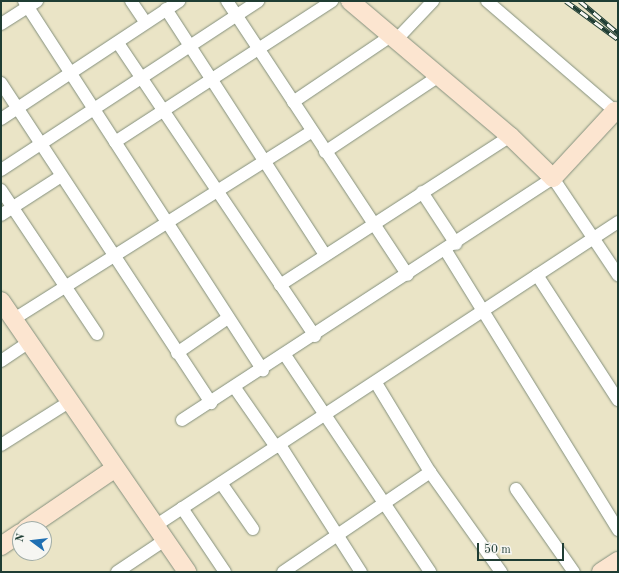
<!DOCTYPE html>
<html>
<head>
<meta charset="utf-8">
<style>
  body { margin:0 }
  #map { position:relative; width:619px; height:573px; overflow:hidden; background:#eae4c6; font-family:"Old Standard TT",serif }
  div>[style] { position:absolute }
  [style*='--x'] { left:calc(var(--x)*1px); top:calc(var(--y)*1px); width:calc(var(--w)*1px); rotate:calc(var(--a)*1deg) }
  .roads { filter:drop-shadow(0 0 1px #84907d) drop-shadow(0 0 1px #84907d) }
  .street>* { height:12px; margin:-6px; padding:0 6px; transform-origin:6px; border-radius:6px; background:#fff }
  .secondary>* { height:18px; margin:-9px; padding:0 9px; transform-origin:9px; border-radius:9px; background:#fce5d0 }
  .rail>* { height:4.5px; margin-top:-2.25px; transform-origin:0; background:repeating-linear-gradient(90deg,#f6f6f2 0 9px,#1f3d34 0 18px); box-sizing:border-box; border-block:1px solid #1f3d34 }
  span { translate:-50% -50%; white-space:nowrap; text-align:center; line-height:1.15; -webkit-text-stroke:3px #f6f6f2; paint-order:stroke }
  .frame { position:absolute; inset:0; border:2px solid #1f3d34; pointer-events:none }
  .north { position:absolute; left:12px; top:521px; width:40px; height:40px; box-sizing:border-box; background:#f6f6f2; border:1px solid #a0aca6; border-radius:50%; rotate:285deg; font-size:11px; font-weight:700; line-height:16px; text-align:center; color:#1f3d34 }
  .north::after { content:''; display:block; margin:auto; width:14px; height:18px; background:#1f6fb2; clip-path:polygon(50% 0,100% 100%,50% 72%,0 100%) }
  .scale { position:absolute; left:477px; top:543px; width:87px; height:18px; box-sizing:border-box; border:2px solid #1f3d34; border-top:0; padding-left:5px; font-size:12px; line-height:14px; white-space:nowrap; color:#1f3d34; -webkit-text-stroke:3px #f6f6f2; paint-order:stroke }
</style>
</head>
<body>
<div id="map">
  <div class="roads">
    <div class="street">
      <div style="--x:24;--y:1;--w:440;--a:57.1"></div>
      <div style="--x:131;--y:1;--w:25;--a:56"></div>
      <div style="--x:227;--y:1;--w:328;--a:56.6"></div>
      <div style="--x:487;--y:1;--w:169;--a:40.7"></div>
      <div style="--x:166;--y:9;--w:293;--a:57.1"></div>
      <div style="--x:1;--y:24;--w:43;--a:-32.6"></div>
      <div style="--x:396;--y:40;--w:54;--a:-46.5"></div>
      <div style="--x:118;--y:43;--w:353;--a:56.1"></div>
      <div style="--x:1;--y:83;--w:383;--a:56.7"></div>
      <div style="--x:293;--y:102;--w:118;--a:-34"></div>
      <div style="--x:1;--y:119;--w:214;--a:-33.5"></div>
      <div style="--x:115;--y:142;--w:259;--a:-33"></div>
      <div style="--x:325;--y:152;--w:137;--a:-33.7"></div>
      <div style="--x:1;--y:170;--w:308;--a:-33.3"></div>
      <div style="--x:1;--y:190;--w:173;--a:56.3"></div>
      <div style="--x:422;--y:192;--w:62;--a:56.8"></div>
      <div style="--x:1;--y:215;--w:70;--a:-32.8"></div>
      <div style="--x:446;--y:251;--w:328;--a:58.3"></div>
      <div style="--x:537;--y:275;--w:149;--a:57.1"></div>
      <div style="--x:280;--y:285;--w:274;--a:-32.9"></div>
      <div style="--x:14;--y:319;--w:352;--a:-32.2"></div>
      <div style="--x:177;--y:353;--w:62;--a:-34.5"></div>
      <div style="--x:285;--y:355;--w:261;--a:56.2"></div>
      <div style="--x:1;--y:361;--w:34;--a:-34"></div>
      <div style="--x:235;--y:388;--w:72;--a:55.2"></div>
      <div style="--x:182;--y:420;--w:443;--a:-33.1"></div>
      <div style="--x:553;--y:178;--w:117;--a:56.2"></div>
      <div style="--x:1;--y:445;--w:80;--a:-32.3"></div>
      <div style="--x:280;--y:445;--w:151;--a:57.5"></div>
      <div style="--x:430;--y:472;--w:123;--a:54.6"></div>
      <div style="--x:221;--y:483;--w:56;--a:55.2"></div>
      <div style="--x:516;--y:489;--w:101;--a:55.1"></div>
      <div style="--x:182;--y:508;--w:77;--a:56.1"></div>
      <div style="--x:155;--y:526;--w:554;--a:-33.29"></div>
      <div style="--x:117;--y:572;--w:58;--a:-33.7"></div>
      <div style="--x:283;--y:572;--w:178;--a:-34.2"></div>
      <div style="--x:430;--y:472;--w:104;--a:-121.2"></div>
    </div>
    <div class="secondary">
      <div style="--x:350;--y:1;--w:209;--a:40.2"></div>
      <div style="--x:510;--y:136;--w:60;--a:44.3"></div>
      <div style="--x:553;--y:178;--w:91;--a:-47.2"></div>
      <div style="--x:615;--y:111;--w:4;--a:34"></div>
      <div style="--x:1;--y:301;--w:329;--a:55.5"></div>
      <div style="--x:26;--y:529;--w:107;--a:-34.3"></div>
      <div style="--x:1;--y:546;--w:23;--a:-34"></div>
      <div style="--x:601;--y:572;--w:20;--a:-33"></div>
    </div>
  </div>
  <div class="rail">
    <div style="--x:566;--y:1;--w:64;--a:36.2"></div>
    <div style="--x:580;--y:1;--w:50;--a:40.1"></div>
  </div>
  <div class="frame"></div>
  <div class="north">N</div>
  <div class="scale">50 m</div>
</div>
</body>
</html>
